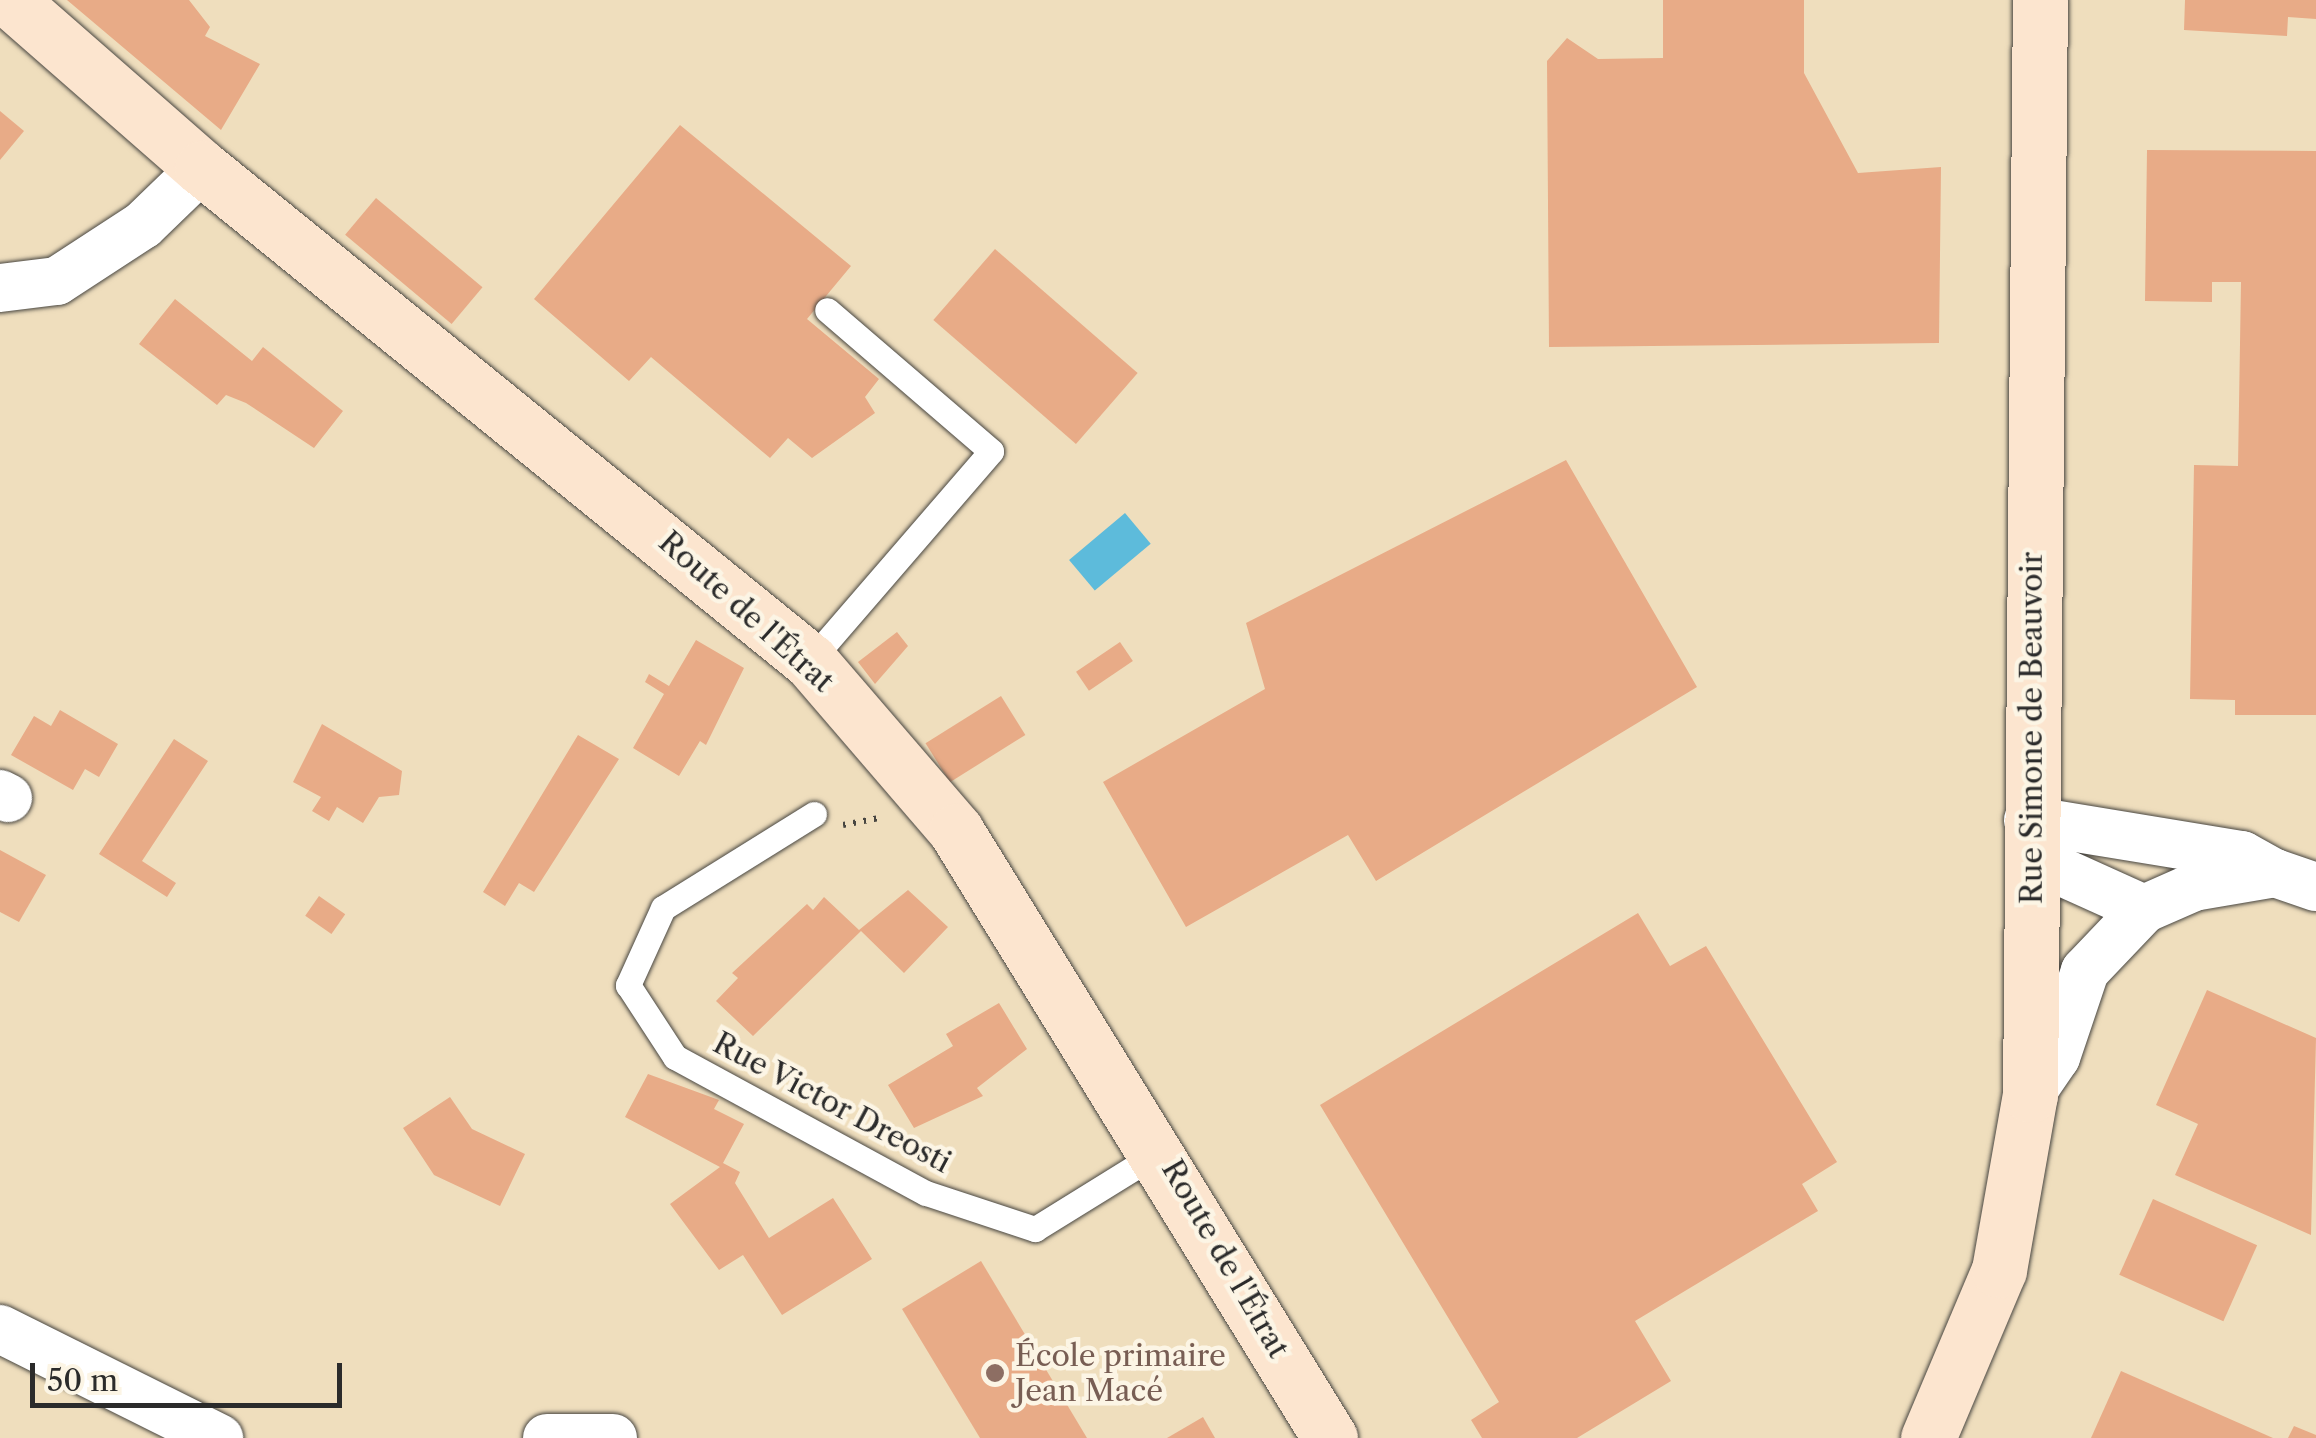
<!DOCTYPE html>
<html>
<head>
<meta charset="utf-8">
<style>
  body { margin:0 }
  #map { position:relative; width:2316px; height:1438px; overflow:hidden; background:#efdebd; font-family:"Libre Caslon Text",serif }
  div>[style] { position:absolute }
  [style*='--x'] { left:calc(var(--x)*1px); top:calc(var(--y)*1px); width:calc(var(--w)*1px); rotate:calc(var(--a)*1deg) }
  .water>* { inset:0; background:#5dbbdb; transform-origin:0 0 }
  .building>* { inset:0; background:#e8ab87; transform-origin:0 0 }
  .path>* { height:6px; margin-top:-3px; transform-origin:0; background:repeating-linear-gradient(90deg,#484641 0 2.5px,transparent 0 10.5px) }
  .roads { filter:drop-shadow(0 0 2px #484641) drop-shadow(0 0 2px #484641) }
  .lane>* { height:25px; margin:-12.5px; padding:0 12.5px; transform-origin:12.5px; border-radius:12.5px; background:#fff }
  .street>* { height:48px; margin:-24px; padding:0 24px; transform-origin:24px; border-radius:24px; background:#fff }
  .secondary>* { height:55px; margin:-27.5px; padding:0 27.5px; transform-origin:27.5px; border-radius:27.5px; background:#fce5cf }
  .dots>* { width:28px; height:28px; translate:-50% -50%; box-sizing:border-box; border:5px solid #fcf5e5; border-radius:50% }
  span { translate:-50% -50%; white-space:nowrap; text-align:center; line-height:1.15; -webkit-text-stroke:9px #fcf5e5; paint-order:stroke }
  .street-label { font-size:30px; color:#2b2b2b }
  .education-label { font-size:30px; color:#785e54 }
  .left { translate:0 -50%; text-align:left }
  .scale { position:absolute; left:30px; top:1363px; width:312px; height:45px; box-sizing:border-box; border:5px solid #2b2b2b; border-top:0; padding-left:12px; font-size:30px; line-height:35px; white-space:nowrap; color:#2b2b2b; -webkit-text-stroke:8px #fcf5e5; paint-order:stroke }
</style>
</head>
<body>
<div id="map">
  <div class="water">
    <div style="left:1125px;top:513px;width:40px;height:73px;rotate:50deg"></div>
  </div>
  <div class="building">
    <div style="clip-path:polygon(67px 0,189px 0,210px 27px,205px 36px,260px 64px,221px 130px)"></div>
    <div style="clip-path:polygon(1663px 0,1804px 0,1804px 73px,1858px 173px,1941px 167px,1939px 343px,1549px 347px,1547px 61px,1567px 38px,1598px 59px,1663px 58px)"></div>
    <div style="clip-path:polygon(2185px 0,2316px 0,2316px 19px,2288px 17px,2287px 36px,2184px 30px)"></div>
    <div style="clip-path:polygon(0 111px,24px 131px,0 160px)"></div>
    <div style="clip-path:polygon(680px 125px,851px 266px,807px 319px,879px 379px,865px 397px,875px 413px,812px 458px,788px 438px,770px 458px,651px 357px,629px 381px,534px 299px)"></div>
    <div style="clip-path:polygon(2147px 150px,2316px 151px,2316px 715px,2235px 715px,2235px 700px,2190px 699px,2194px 465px,2238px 466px,2241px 282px,2212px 282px,2212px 302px,2145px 301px)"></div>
    <div style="left:376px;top:198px;width:139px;height:48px;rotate:40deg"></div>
    <div style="left:995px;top:249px;width:189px;height:94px;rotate:41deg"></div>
    <div style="clip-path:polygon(175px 299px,252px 361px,263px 347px,343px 411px,314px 448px,246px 403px,226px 395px,217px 405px,139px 344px)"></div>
    <div style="clip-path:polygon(1566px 460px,1697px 687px,1376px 881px,1348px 835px,1186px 927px,1103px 782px,1265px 689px,1246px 623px)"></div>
    <div style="clip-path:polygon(897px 632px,908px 646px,875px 684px,858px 662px)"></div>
    <div style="clip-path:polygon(696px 640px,744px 668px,706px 745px,700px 741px,679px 776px,633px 748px,664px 694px,645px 682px,649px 674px,669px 686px)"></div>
    <div style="left:1120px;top:642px;width:23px;height:53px;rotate:56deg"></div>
    <div style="left:1001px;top:696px;width:46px;height:89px;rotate:58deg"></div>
    <div style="clip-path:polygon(60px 710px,118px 744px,99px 777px,85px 769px,73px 790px,11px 755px,34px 716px,51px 726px)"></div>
    <div style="clip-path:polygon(322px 724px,402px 771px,399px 795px,379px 797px,363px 823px,337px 807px,329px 821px,312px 811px,321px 797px,293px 782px)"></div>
    <div style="clip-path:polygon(578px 735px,619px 759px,534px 892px,519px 883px,505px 906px,483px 892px)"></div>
    <div style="clip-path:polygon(174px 739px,208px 761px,142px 861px,176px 883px,167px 897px,99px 854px)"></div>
    <div style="clip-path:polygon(0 850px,46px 875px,19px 922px,0 912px)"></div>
    <div style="clip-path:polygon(908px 890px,948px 927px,904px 973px,861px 931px,753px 1036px,716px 1001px,738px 978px,732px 973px,807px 904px,813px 910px,824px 897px,859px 930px)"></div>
    <div style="left:319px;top:896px;width:32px;height:24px;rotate:35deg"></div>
    <div style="clip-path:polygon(1638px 913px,1670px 966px,1706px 946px,1837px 1162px,1802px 1184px,1818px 1211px,1635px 1321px,1671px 1381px,1577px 1438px,1482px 1438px,1471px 1420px,1499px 1402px,1320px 1105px)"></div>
    <div style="clip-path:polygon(2207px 990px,2316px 1038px,2311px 1235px,2175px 1175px,2198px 1124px,2156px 1105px)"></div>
    <div style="clip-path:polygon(999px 1003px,1027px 1049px,977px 1088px,983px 1096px,914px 1128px,888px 1085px,953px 1046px,946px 1034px)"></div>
    <div style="clip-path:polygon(648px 1074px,719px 1100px,714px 1109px,744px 1124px,723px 1163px,740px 1172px,735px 1183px,769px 1238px,833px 1198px,872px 1259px,782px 1315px,743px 1255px,719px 1270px,670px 1204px,720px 1167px,625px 1117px)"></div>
    <div style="clip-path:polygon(450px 1097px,472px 1129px,525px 1154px,500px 1206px,434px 1175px,403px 1128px)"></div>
    <div style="left:2153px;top:1199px;width:114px;height:83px;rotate:24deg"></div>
    <div style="clip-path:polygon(981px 1261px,1087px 1438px,980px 1438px,902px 1309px)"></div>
    <div style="clip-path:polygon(2121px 1371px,2273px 1438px,2091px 1438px)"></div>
    <div style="clip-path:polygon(1203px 1417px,1215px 1438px,1167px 1438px)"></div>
    <div style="clip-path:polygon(2294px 1426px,2316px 1435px,2316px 1438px,2288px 1438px)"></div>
  </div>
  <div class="path">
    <div style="--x:843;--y:825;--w:38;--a:-11"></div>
  </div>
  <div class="roads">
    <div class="lane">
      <div style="--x:810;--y:661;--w:277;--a:-49.2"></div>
      <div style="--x:991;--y:451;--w:216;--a:-139.3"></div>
      <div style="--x:814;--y:814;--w:178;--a:148.1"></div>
      <div style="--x:663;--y:908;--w:85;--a:114.4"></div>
      <div style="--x:628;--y:985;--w:86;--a:56.9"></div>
      <div style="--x:675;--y:1057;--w:285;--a:28.5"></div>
      <div style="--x:926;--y:1193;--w:115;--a:18.3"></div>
      <div style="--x:1035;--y:1229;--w:148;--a:-31.8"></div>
    </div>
    <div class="street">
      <div style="--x:0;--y:288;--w:57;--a:-7"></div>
      <div style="--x:57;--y:281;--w:103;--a:-33.1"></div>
      <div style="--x:143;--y:225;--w:82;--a:-44"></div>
      <div style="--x:0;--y:794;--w:9;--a:27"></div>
      <div style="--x:2028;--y:820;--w:217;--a:9.3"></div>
      <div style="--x:2242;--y:855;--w:38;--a:29"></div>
      <div style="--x:2275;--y:873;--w:82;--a:170.2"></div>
      <div style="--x:2194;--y:887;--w:55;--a:156.3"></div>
      <div style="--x:2144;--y:909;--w:86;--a:133.6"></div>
      <div style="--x:2085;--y:971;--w:91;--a:108.6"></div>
      <div style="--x:2056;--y:1057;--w:46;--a:124.4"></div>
      <div style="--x:2031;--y:858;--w:124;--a:24.3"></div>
      <div style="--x:2275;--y:873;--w:43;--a:18.9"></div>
      <div style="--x:0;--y:1329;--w:245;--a:26.5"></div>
      <div style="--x:547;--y:1438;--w:66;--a:0"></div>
    </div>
    <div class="secondary">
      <div style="--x:10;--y:0;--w:255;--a:41.2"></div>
      <div style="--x:202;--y:168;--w:783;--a:39.04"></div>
      <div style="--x:810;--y:661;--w:224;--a:49.3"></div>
      <div style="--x:956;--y:831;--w:713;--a:58.36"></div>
      <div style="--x:1928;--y:1438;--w:182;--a:-67.1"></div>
      <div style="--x:1999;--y:1270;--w:178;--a:-80"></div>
      <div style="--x:2030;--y:1095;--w:1095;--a:-89.48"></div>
    </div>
  </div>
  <div class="dots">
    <div style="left:995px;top:1373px;background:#8d6e63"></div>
  </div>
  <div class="street-label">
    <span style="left:746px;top:612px;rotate:42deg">Route de l'Étrat</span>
    <span style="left:2032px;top:728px;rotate:-90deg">Rue Simone de Beauvoir</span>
    <span style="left:832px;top:1103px;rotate:28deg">Rue Victor Dreosti</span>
    <span style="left:1225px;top:1259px;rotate:60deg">Route de l'Étrat</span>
  </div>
  <div class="education-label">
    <span class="left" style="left:1015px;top:1373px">École primaire<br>Jean Macé</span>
  </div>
  <div class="scale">50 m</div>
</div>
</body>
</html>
